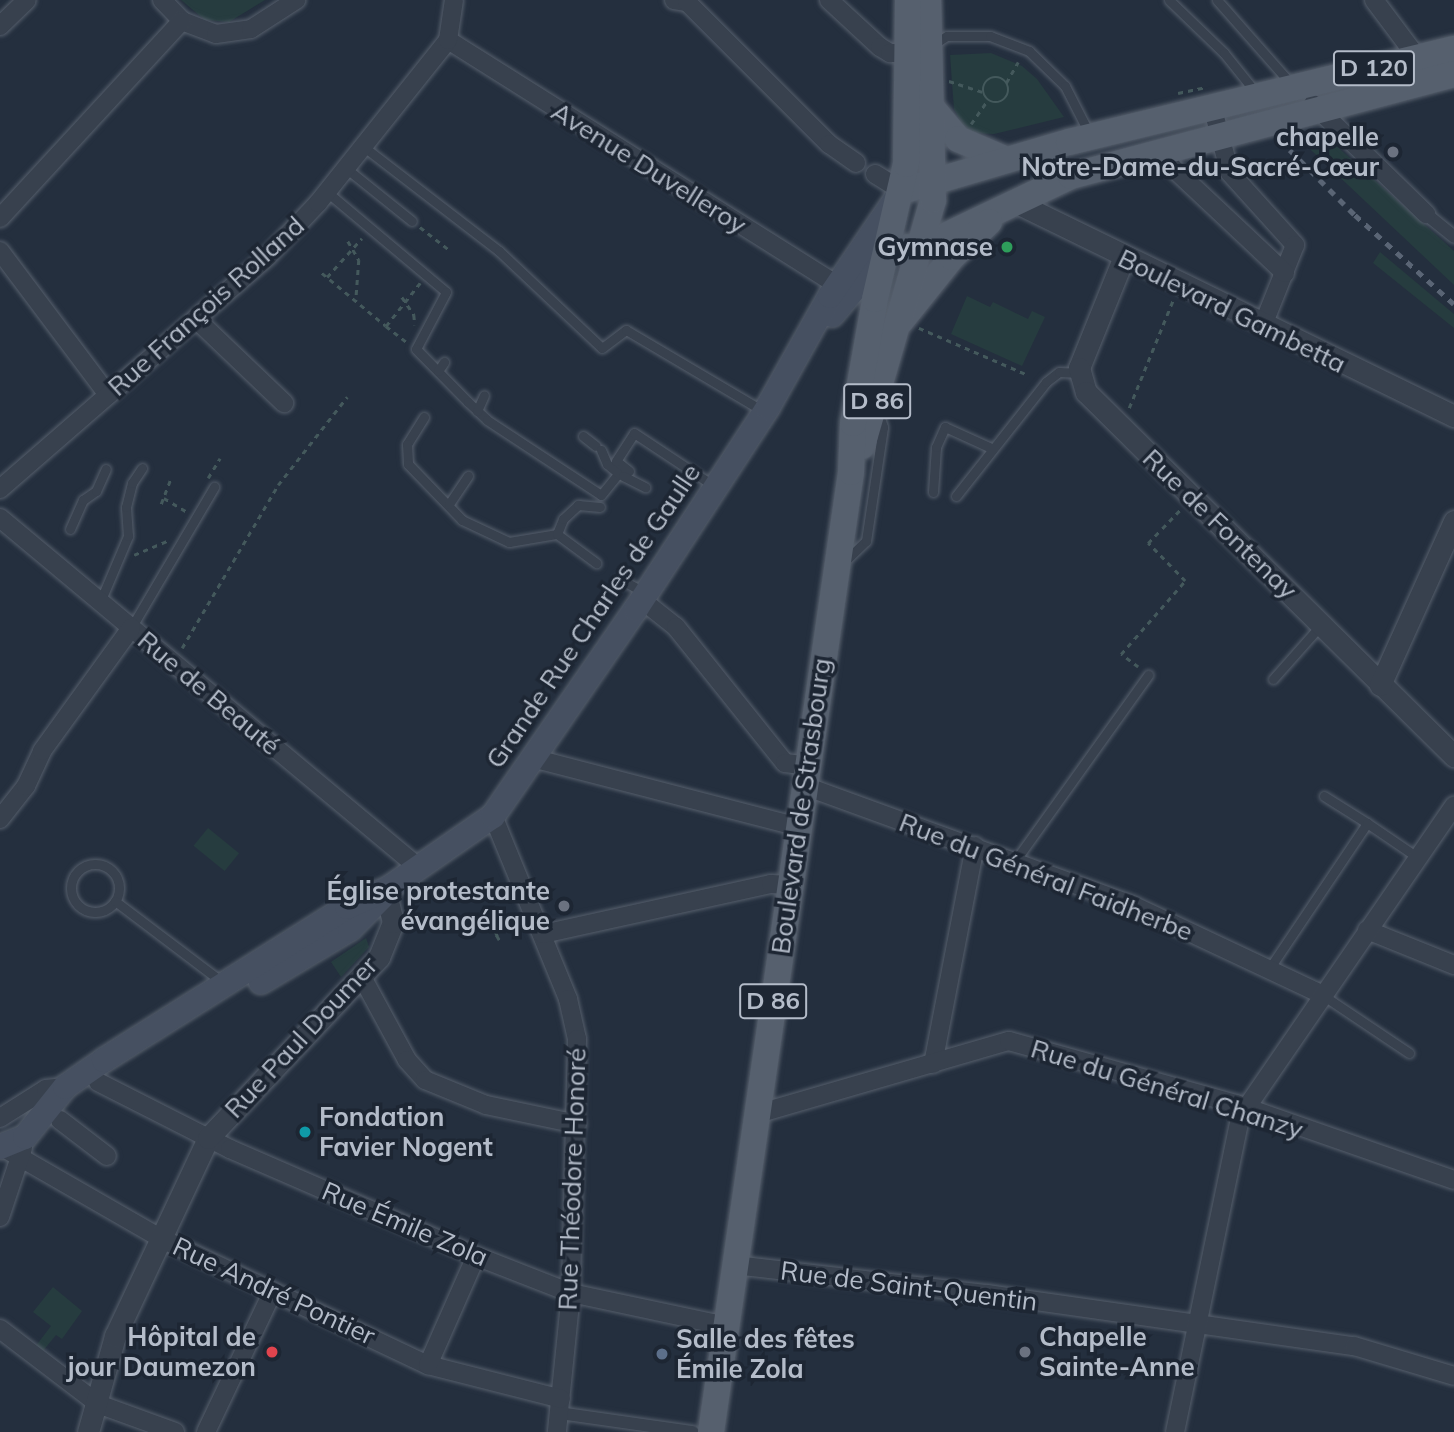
<!DOCTYPE html>
<html>
<head>
<meta charset="utf-8">
<style>
  body { margin:0 }
  #map { position:relative; width:1454px; height:1432px; overflow:hidden; background:#242f3e; font-family:Mulish,sans-serif }
  div>[style] { position:absolute }
  [style*='--x'] { left:calc(var(--x)*1px); top:calc(var(--y)*1px); width:calc(var(--w)*1px); rotate:calc(var(--a)*1deg) }
  .green>* { inset:0; background:#263c3f; transform-origin:0 0 }
  .path>* { height:2.5px; margin-top:-1.25px; transform-origin:0; background:repeating-linear-gradient(90deg,#44595c 0 5px,transparent 0 10px) }
  .path>.ring { margin:-1.25px; padding:0; box-sizing:content-box; background:none; border:2.5px solid #44595c; border-radius:50% }
  .roads { filter:drop-shadow(0 0 2px #565f6c) drop-shadow(0 0 2px #565f6c) }
  .service>* { height:9px; margin:-4.5px; padding:0 4.5px; transform-origin:4.5px; border-radius:4.5px; background:#38414e }
  .service>.ring { margin:-4.5px; padding:0; box-sizing:content-box; background:none; border:9px solid #38414e; border-radius:50% }
  .pedestrian>* { height:12px; margin:-6px; padding:0 6px; transform-origin:6px; border-radius:6px; background:#38414e }
  .minor>* { height:18px; margin:-9px; padding:0 9px; transform-origin:9px; border-radius:9px; background:#38414e }
  .tertiary>* { height:21px; margin:-10.5px; padding:0 10.5px; transform-origin:10.5px; border-radius:10.5px; background:#38414e }
  .secondary>* { height:24px; margin:-12px; padding:0 12px; transform-origin:12px; border-radius:12px; background:#465061 }
  .primary>* { height:26px; margin:-13px; padding:0 13px; transform-origin:13px; border-radius:13px; background:#56606e }
  .rail>* { height:4.5px; margin-top:-2.25px; transform-origin:0; background:repeating-linear-gradient(90deg,#5a6575 0 7px,transparent 0 14px) }
  .dots>* { width:19px; height:19px; translate:-50% -50%; box-sizing:border-box; border:4px solid #1d2633; border-radius:50% }
  span { translate:-50% -50%; white-space:nowrap; text-align:center; line-height:1.15; -webkit-text-stroke:7px #1d2633; paint-order:stroke }
  .shield-label span { padding:2px 5px; background:#1d2633; border:2px solid; border-radius:5px; -webkit-text-stroke-width:0 }
  .shield-label { font-size:24px; color:#b4bcc9; font-weight:700 }
  .poi-label { font-size:26px; color:#b4bcc9; font-weight:700 }
  .right { translate:-100% -50%; text-align:right }
  .left { translate:0 -50%; text-align:left }
  .street-label { font-size:26px; color:#b4bcc9 }
</style>
</head>
<body>
<div id="map">
  <div class="green">
    <div style="clip-path:polygon(181px 0,265px 0,229px 22px,205px 20px)"></div>
    <div style="clip-path:polygon(991px 53px,1022px 66px,1037px 79px,1064px 117px,994px 134px,972px 133px,963px 126px,954px 109px,950px 55px)"></div>
    <div style="clip-path:polygon(1308px 132px,1324px 135px,1454px 251px,1454px 285px,1295px 135px)"></div>
    <div style="clip-path:polygon(1380px 252px,1454px 314px,1454px 328px,1373px 263px)"></div>
    <div style="clip-path:polygon(967px 296px,990px 307px,993px 302px,1028px 319px,1032px 311px,1045px 317px,1022px 366px,951px 334px)"></div>
    <div style="left:208px;top:828px;width:40px;height:23px;rotate:39deg"></div>
    <div style="clip-path:polygon(366px 938px,369px 947px,341px 977px,331px 962px)"></div>
    <div style="clip-path:polygon(53px 1287px,82px 1311px,62px 1339px,56px 1335px,43px 1351px,35px 1347px,51px 1326px,33px 1312px)"></div>
  </div>
  <div class="path">
    <div class="ring" style="left:983px;top:77px;width:23.5px;height:23.5px"></div>
    <div style="--x:949;--y:81;--w:35;--a:18"></div>
    <div style="--x:1006;--y:83;--w:24;--a:-60"></div>
    <div style="--x:1178;--y:93;--w:29;--a:-12"></div>
    <div style="--x:971;--y:124;--w:28;--a:-55"></div>
    <div style="--x:420;--y:227;--w:36;--a:38"></div>
    <div style="--x:348;--y:241;--w:22;--a:60"></div>
    <div style="--x:359;--y:260;--w:41;--a:94.2"></div>
    <div style="--x:322;--y:273;--w:83;--a:39.6"></div>
    <div style="--x:386;--y:326;--w:55;--a:-51.7"></div>
    <div style="--x:327;--y:277;--w:52;--a:-48.1"></div>
    <div style="--x:402;--y:297;--w:22;--a:56"></div>
    <div style="--x:414;--y:315;--w:10;--a:84"></div>
    <div style="--x:386;--y:326;--w:28;--a:38"></div>
    <div style="--x:919;--y:328;--w:116;--a:23.3"></div>
    <div style="--x:1129;--y:408;--w:119;--a:-67.8"></div>
    <div style="--x:208;--y:478;--w:23;--a:-59"></div>
    <div style="--x:164;--y:498;--w:27;--a:31"></div>
    <div style="--x:161;--y:504;--w:26;--a:-69"></div>
    <div style="--x:134;--y:555;--w:38;--a:-23"></div>
    <div style="--x:182;--y:648;--w:189;--a:-59.5"></div>
    <div style="--x:278;--y:485;--w:112;--a:-51.9"></div>
    <div style="--x:1138;--y:667;--w:21;--a:-143"></div>
    <div style="--x:1121;--y:654;--w:97;--a:-48.8"></div>
    <div style="--x:1185;--y:581;--w:53;--a:-134.2"></div>
    <div style="--x:1148;--y:543;--w:46;--a:-45.9"></div>
    <div style="--x:483;--y:926;--w:10;--a:-24"></div>
    <div style="--x:492;--y:922;--w:19;--a:69"></div>
    <div style="--x:499;--y:940;--w:20;--a:-120"></div>
  </div>
  <div class="roads">
    <div class="service">
      <div style="--x:1169;--y:0;--w:76;--a:43.9"></div>
      <div style="--x:1224;--y:53;--w:51;--a:51.3"></div>
      <div style="--x:1217;--y:0;--w:113;--a:48.6"></div>
      <div style="--x:934;--y:44;--w:15;--a:-32"></div>
      <div style="--x:947;--y:36;--w:43;--a:0"></div>
      <div style="--x:990;--y:36;--w:42;--a:21"></div>
      <div style="--x:1029;--y:51;--w:50;--a:44.2"></div>
      <div style="--x:1065;--y:86;--w:55;--a:63"></div>
      <div style="--x:364;--y:147;--w:170;--a:37.6"></div>
      <div style="--x:499;--y:251;--w:141;--a:43.3"></div>
      <div style="--x:602;--y:348;--w:30;--a:-37"></div>
      <div style="--x:626;--y:330;--w:159;--a:30.6"></div>
      <div style="--x:347;--y:169;--w:83;--a:38.7"></div>
      <div style="--x:327;--y:192;--w:155;--a:40"></div>
      <div style="--x:446;--y:292;--w:64;--a:117.8"></div>
      <div style="--x:416;--y:349;--w:74;--a:45.5"></div>
      <div style="--x:468;--y:402;--w:26;--a:43"></div>
      <div style="--x:487;--y:420;--w:136;--a:33.3"></div>
      <div style="--x:601;--y:495;--w:28;--a:-51"></div>
      <div style="--x:438;--y:371;--w:11;--a:-56"></div>
      <div style="--x:477;--y:411;--w:17;--a:-66"></div>
      <div style="--x:424;--y:417;--w:32;--a:122"></div>
      <div style="--x:407;--y:444;--w:20;--a:87"></div>
      <div style="--x:408;--y:464;--w:78;--a:46"></div>
      <div style="--x:462;--y:520;--w:52;--a:25.1"></div>
      <div style="--x:509;--y:542;--w:49;--a:-9.5"></div>
      <div style="--x:557;--y:534;--w:49;--a:36.6"></div>
      <div style="--x:583;--y:436;--w:16;--a:38"></div>
      <div style="--x:601;--y:450;--w:15;--a:67"></div>
      <div style="--x:607;--y:464;--w:13;--a:39"></div>
      <div style="--x:629;--y:471;--w:16;--a:-142"></div>
      <div style="--x:616;--y:461;--w:33;--a:-57"></div>
      <div style="--x:634;--y:433;--w:96;--a:33.5"></div>
      <div style="--x:623;--y:476;--w:25;--a:27"></div>
      <div style="--x:933;--y:492;--w:45;--a:-86.2"></div>
      <div style="--x:936;--y:447;--w:22;--a:-66"></div>
      <div style="--x:945;--y:427;--w:51;--a:24.5"></div>
      <div style="--x:956;--y:496;--w:145;--a:-51.7"></div>
      <div style="--x:1046;--y:382;--w:16;--a:-38"></div>
      <div style="--x:1059;--y:372;--w:21;--a:3"></div>
      <div style="--x:449;--y:504;--w:34;--a:-56"></div>
      <div style="--x:70;--y:529;--w:32;--a:-66"></div>
      <div style="--x:83;--y:500;--w:16;--a:-35"></div>
      <div style="--x:96;--y:491;--w:24;--a:-66"></div>
      <div style="--x:557;--y:534;--w:16;--a:-68"></div>
      <div style="--x:563;--y:519;--w:21;--a:-43"></div>
      <div style="--x:578;--y:505;--w:22;--a:5"></div>
      <div style="--x:844;--y:562;--w:30;--a:-44"></div>
      <div style="--x:866;--y:541;--w:115;--a:-81.5"></div>
      <div style="--x:883;--y:427;--w:13;--a:-108"></div>
      <div style="--x:620;--y:579;--w:29;--a:29"></div>
      <div style="--x:100;--y:602;--w:72;--a:-67"></div>
      <div style="--x:128;--y:536;--w:29;--a:-94"></div>
      <div style="--x:126;--y:507;--w:25;--a:-76"></div>
      <div style="--x:132;--y:483;--w:18;--a:-56"></div>
      <div style="--x:131;--y:628;--w:164;--a:-59.5"></div>
      <div style="--x:1273;--y:679;--w:72;--a:-48.4"></div>
      <div style="--x:1324;--y:796;--w:51;--a:32.1"></div>
      <div style="--x:1015;--y:861;--w:229;--a:-54.4"></div>
      <div class="ring" style="left:71px;top:864px;width:39px;height:39px"></div>
      <div style="--x:115;--y:901;--w:134;--a:37.1"></div>
      <div style="--x:1269;--y:969;--w:176;--a:-56.1"></div>
      <div style="--x:1367;--y:823;--w:60;--a:34.2"></div>
      <div style="--x:1321;--y:994;--w:106;--a:33.8"></div>
    </div>
    <div class="pedestrian">
      <div style="--x:1426;--y:214;--w:36;--a:39"></div>
      <div style="--x:559;--y:1413;--w:135;--a:8.1"></div>
    </div>
    <div class="minor">
      <div style="--x:162;--y:0;--w:29;--a:46"></div>
      <div style="--x:182;--y:21;--w:36;--a:21"></div>
      <div style="--x:216;--y:34;--w:35;--a:-8"></div>
      <div style="--x:251;--y:29;--w:54;--a:-32.8"></div>
      <div style="--x:674;--y:0;--w:13;--a:9"></div>
      <div style="--x:687;--y:2;--w:201;--a:45"></div>
      <div style="--x:829;--y:144;--w:33;--a:35"></div>
      <div style="--x:829;--y:0;--w:69;--a:42.7"></div>
      <div style="--x:880;--y:47;--w:12;--a:31"></div>
      <div style="--x:890;--y:53;--w:18;--a:0"></div>
      <div style="--x:1374;--y:0;--w:80;--a:53.1"></div>
      <div style="--x:0;--y:26;--w:37;--a:-44"></div>
      <div style="--x:448;--y:40;--w:469;--a:32.2"></div>
      <div style="--x:1313;--y:104;--w:158;--a:44.2"></div>
      <div style="--x:1212;--y:106;--w:69;--a:75"></div>
      <div style="--x:1230;--y:173;--w:97;--a:47.9"></div>
      <div style="--x:1295;--y:245;--w:86;--a:111.8"></div>
      <div style="--x:1162;--y:149;--w:21;--a:61"></div>
      <div style="--x:1172;--y:167;--w:155;--a:43.2"></div>
      <div style="--x:875;--y:174;--w:32;--a:32"></div>
      <div style="--x:0;--y:218;--w:268;--a:-47.3"></div>
      <div style="--x:0;--y:251;--w:180;--a:53.1"></div>
      <div style="--x:196;--y:319;--w:122;--a:43.7"></div>
      <div style="--x:0;--y:489;--w:355;--a:-41"></div>
      <div style="--x:268;--y:256;--w:73;--a:-46.7"></div>
      <div style="--x:318;--y:203;--w:208;--a:-51.4"></div>
      <div style="--x:448;--y:40;--w:40;--a:-81.5"></div>
      <div style="--x:0;--y:518;--w:546;--a:39.87"></div>
      <div style="--x:642;--y:600;--w:43;--a:38.5"></div>
      <div style="--x:676;--y:627;--w:174;--a:51.3"></div>
      <div style="--x:785;--y:763;--w:23;--a:7"></div>
      <div style="--x:536;--y:759;--w:272;--a:14.5"></div>
      <div style="--x:805;--y:786;--w:350;--a:20"></div>
      <div style="--x:1134;--y:906;--w:207;--a:25.2"></div>
      <div style="--x:493;--y:816;--w:198;--a:67.7"></div>
      <div style="--x:568;--y:999;--w:41;--a:77.3"></div>
      <div style="--x:577;--y:1039;--w:254;--a:91.4"></div>
      <div style="--x:571;--y:1293;--w:140;--a:95.8"></div>
      <div style="--x:0;--y:819;--w:42;--a:-51.8"></div>
      <div style="--x:26;--y:786;--w:38;--a:-65"></div>
      <div style="--x:42;--y:751;--w:152;--a:-54.1"></div>
      <div style="--x:1367;--y:930;--w:94;--a:21.9"></div>
      <div style="--x:543;--y:934;--w:233;--a:-12.4"></div>
      <div style="--x:771;--y:884;--w:18;--a:3"></div>
      <div style="--x:362;--y:977;--w:94;--a:61.5"></div>
      <div style="--x:407;--y:1060;--w:27;--a:48"></div>
      <div style="--x:425;--y:1080;--w:66;--a:22.3"></div>
      <div style="--x:486;--y:1105;--w:93;--a:11.8"></div>
      <div style="--x:933;--y:1064;--w:222;--a:-79.1"></div>
      <div style="--x:98;--y:1082;--w:148;--a:26.9"></div>
      <div style="--x:230;--y:1149;--w:268;--a:23.5"></div>
      <div style="--x:476;--y:1256;--w:102;--a:21.3"></div>
      <div style="--x:571;--y:1293;--w:158;--a:12"></div>
      <div style="--x:757;--y:1114;--w:262;--a:-16.2"></div>
      <div style="--x:1009;--y:1041;--w:236;--a:15.5"></div>
      <div style="--x:1236;--y:1104;--w:231;--a:19.2"></div>
      <div style="--x:0;--y:1118;--w:54;--a:-32.2"></div>
      <div style="--x:46;--y:1089;--w:19;--a:-6"></div>
      <div style="--x:60;--y:1120;--w:59;--a:37.5"></div>
      <div style="--x:2;--y:1147;--w:182;--a:29.9"></div>
      <div style="--x:160;--y:1238;--w:297;--a:25.4"></div>
      <div style="--x:428;--y:1365;--w:137;--a:14.3"></div>
      <div style="--x:0;--y:1217;--w:73;--a:-71.6"></div>
      <div style="--x:735;--y:1265;--w:254;--a:6.6"></div>
      <div style="--x:987;--y:1294;--w:371;--a:8.1"></div>
      <div style="--x:1354;--y:1346;--w:104;--a:16.7"></div>
      <div style="--x:0;--y:1329;--w:123;--a:37.4"></div>
      <div style="--x:98;--y:1404;--w:82;--a:20"></div>
      <div style="--x:428;--y:1365;--w:119;--a:-66.2"></div>
      <div style="--x:206;--y:1432;--w:156;--a:-64.6"></div>
      <div style="--x:1175;--y:1432;--w:322;--a:-78.3"></div>
      <div style="--x:1240;--y:1117;--w:378;--a:-55.5"></div>
    </div>
    <div class="tertiary">
      <div style="--x:1013;--y:201;--w:491;--a:26"></div>
      <div style="--x:1123;--y:259;--w:118;--a:112"></div>
      <div style="--x:1079;--y:368;--w:25;--a:74"></div>
      <div style="--x:1086;--y:392;--w:518;--a:44.69"></div>
      <div style="--x:1380;--y:685;--w:180;--a:-65.7"></div>
      <div style="--x:88;--y:1432;--w:100;--a:-74.3"></div>
      <div style="--x:115;--y:1336;--w:219;--a:-64.8"></div>
      <div style="--x:208;--y:1138;--w:249;--a:-46.6"></div>
      <div style="--x:379;--y:957;--w:38;--a:-68"></div>
      <div style="--x:393;--y:922;--w:30;--a:-104"></div>
    </div>
    <div class="secondary">
      <div style="--x:832;--y:315;--w:87;--a:-49.7"></div>
      <div style="--x:261;--y:982;--w:104;--a:-30.8"></div>
      <div style="--x:350;--y:929;--w:45;--a:-45"></div>
      <div style="--x:0;--y:1147;--w:27;--a:-22"></div>
      <div style="--x:25;--y:1137;--w:64;--a:-51.3"></div>
      <div style="--x:65;--y:1087;--w:47;--a:-34.7"></div>
      <div style="--x:104;--y:1060;--w:287;--a:-32.2"></div>
      <div style="--x:347;--y:907;--w:46;--a:-24.3"></div>
      <div style="--x:389;--y:888;--w:126;--a:-34.7"></div>
      <div style="--x:493;--y:816;--w:252;--a:-55.4"></div>
      <div style="--x:636;--y:609;--w:241;--a:-56.8"></div>
      <div style="--x:768;--y:407;--w:127;--a:-60.8"></div>
      <div style="--x:830;--y:296;--w:117;--a:-55.8"></div>
    </div>
    <div class="primary">
      <div style="--x:933;--y:109;--w:39;--a:50"></div>
      <div style="--x:958;--y:139;--w:53;--a:23.2"></div>
      <div style="--x:902;--y:191;--w:174;--a:-16.4"></div>
      <div style="--x:1069;--y:142;--w:396;--a:-13.6"></div>
      <div style="--x:889;--y:248;--w:33;--a:-2"></div>
      <div style="--x:922;--y:247;--w:165;--a:-25.5"></div>
      <div style="--x:1071;--y:176;--w:396;--a:-14.9"></div>
      <div style="--x:901;--y:321;--w:82;--a:-51.4"></div>
      <div style="--x:952;--y:257;--w:51;--a:-43.4"></div>
      <div style="--x:862;--y:446;--w:256;--a:-73.9"></div>
      <div style="--x:933;--y:200;--w:200;--a:-91.4"></div>
      <div style="--x:711;--y:1432;--w:970;--a:-81.7"></div>
      <div style="--x:851;--y:472;--w:49;--a:-87.7"></div>
      <div style="--x:853;--y:423;--w:126;--a:-79.9"></div>
      <div style="--x:875;--y:299;--w:139;--a:-77.1"></div>
      <div style="--x:906;--y:164;--w:164;--a:-89.3"></div>
    </div>
  </div>
  <div class="rail">
    <div style="--x:1280;--y:140;--w:106;--a:45"></div>
    <div style="--x:1355;--y:215;--w:133;--a:42"></div>
  </div>
  <div class="dots">
    <div style="left:1393px;top:152px;background:#6b7280"></div>
    <div style="left:1007px;top:247px;background:#2e9e5b"></div>
    <div style="left:564px;top:906px;background:#6b7280"></div>
    <div style="left:305px;top:1132px;background:#0f9aa8"></div>
    <div style="left:272px;top:1352px;background:#e0444e"></div>
    <div style="left:1025px;top:1352px;background:#6b7280"></div>
    <div style="left:662px;top:1354px;background:#5c6f8a"></div>
  </div>
  <div class="shield-label">
    <span style="left:1374px;top:68px">D 120</span>
    <span style="left:877px;top:401px">D 86</span>
    <span style="left:773px;top:1001px">D 86</span>
  </div>
  <div class="poi-label">
    <span class="right" style="left:1379px;top:152px">chapelle<br>Notre-Dame-du-Sacré-Cœur</span>
    <span class="right" style="left:993px;top:247px">Gymnase</span>
    <span class="right" style="left:550px;top:906px">Église protestante<br>évangélique</span>
    <span class="left" style="left:319px;top:1132px">Fondation<br>Favier Nogent</span>
    <span class="right" style="left:256px;top:1352px">Hôpital de<br>jour Daumezon</span>
    <span class="left" style="left:1039px;top:1352px">Chapelle<br>Sainte-Anne</span>
    <span class="left" style="left:676px;top:1354px">Salle des fêtes<br>Émile Zola</span>
  </div>
  <div class="street-label">
    <span style="left:649px;top:168px;rotate:32deg">Avenue Duvelleroy</span>
    <span style="left:206px;top:306px;rotate:-42deg">Rue François Rolland</span>
    <span style="left:1232px;top:311px;rotate:26deg">Boulevard Gambetta</span>
    <span style="left:1220px;top:524px;rotate:44deg">Rue de Fontenay</span>
    <span style="left:593px;top:616px;rotate:-56deg">Grande Rue Charles de Gaulle</span>
    <span style="left:209px;top:693px;rotate:40deg">Rue de Beauté</span>
    <span style="left:801px;top:806px;rotate:-82deg">Boulevard de Strasbourg</span>
    <span style="left:1046px;top:877px;rotate:21deg">Rue du Général Faidherbe</span>
    <span style="left:301px;top:1037px;rotate:-47deg">Rue Paul Doumer</span>
    <span style="left:1167px;top:1089px;rotate:17deg">Rue du Général Chanzy</span>
    <span style="left:572px;top:1179px;rotate:-88deg">Rue Théodore Honoré</span>
    <span style="left:405px;top:1224px;rotate:23deg">Rue Émile Zola</span>
    <span style="left:909px;top:1286px;rotate:7deg">Rue de Saint-Quentin</span>
    <span style="left:274px;top:1291px;rotate:25deg">Rue André Pontier</span>
  </div>
</div>
</body>
</html>
